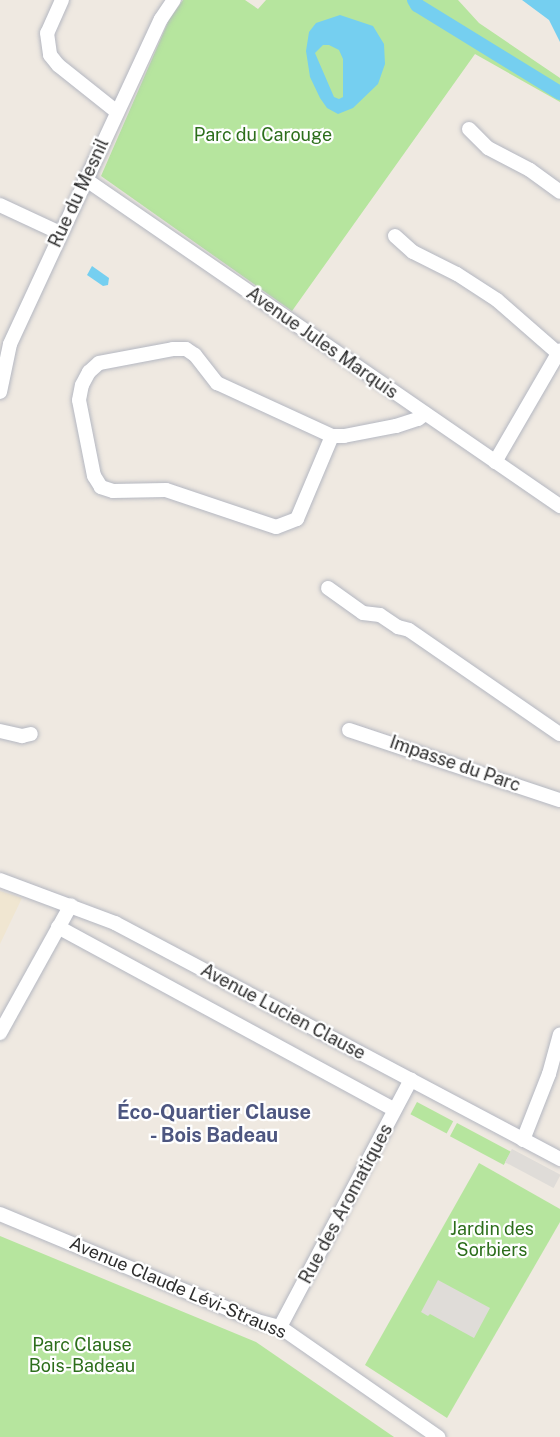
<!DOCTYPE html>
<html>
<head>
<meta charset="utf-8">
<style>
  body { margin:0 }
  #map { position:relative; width:560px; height:1437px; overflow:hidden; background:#efe9e1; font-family:"Public Sans",sans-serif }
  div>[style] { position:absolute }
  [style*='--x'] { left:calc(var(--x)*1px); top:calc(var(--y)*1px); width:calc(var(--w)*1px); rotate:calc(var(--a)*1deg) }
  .education>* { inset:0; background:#f0e6d1 }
  .green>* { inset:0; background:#b6e59e; transform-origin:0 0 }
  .plaza>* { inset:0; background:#dfdcd8; transform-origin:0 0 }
  .water>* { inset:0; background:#75cff0 }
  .canal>* { height:14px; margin:-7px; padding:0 7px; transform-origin:7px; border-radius:7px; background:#75cff0 }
  .roads { filter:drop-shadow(0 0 2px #b4b7c1) drop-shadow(0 0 2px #b4b7c1) }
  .minor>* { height:14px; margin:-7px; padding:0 7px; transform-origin:7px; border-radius:7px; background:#fff }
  span { translate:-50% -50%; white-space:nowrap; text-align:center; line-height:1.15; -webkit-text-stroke:4.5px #fff; paint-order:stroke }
  .park-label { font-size:18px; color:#2c6e1b }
  .street-label { font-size:18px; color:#2e2e2e }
  .neighbourhood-label { font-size:20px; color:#4d5680; font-weight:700 }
</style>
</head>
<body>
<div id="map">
  <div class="education">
    <div style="clip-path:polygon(0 891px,22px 898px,0 944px)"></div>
  </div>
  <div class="green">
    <div style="clip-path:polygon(183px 0,245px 0,258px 9px,266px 0,458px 0,479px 23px,560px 78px,560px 102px,475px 54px,292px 311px,101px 176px,169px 20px)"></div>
    <div style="left:417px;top:1102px;width:41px;height:14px;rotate:28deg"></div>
    <div style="left:457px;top:1123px;width:61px;height:15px;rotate:28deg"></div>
    <div style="clip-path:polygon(479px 1163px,560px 1209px,560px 1222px,447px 1418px,365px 1365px)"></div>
    <div style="clip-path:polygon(0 1236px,256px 1342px,394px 1437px,0 1437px)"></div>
  </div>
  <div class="plaza">
    <div style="left:512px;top:1149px;width:55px;height:15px;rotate:28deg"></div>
    <div style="clip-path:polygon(438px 1280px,490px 1308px,474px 1338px,430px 1314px,428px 1316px,421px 1312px)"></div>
  </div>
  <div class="water">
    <div style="clip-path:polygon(522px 0,560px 0,560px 42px,549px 20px)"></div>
    <div style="clip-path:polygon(evenodd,340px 15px,373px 26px,384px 44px,385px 64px,378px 84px,353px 108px,338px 114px,327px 108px,320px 98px,310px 77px,306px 51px,309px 32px,316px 23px,340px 15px,323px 45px,329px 45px,339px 50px,343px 59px,343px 97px,339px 99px,334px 97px,315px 53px,323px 45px)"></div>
    <div style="clip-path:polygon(92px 266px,109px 278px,108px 285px,103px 286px,87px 275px)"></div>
  </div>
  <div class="canal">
    <div style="--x:414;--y:0;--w:6;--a:59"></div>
    <div style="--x:417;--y:5;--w:168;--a:31.6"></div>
  </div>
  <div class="roads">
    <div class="minor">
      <div style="--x:62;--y:0;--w:36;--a:114"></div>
      <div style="--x:47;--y:33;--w:22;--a:82"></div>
      <div style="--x:50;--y:55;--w:13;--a:51"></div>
      <div style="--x:58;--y:65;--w:75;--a:38.5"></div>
      <div style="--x:469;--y:129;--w:27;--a:45"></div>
      <div style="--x:488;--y:148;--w:47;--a:27.6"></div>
      <div style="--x:530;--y:170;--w:37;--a:36"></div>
      <div style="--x:85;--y:179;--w:577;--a:34.54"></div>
      <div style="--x:0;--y:205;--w:66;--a:25"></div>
      <div style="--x:395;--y:236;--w:24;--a:42"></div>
      <div style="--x:413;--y:252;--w:49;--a:26.6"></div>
      <div style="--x:457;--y:274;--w:48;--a:33"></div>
      <div style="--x:497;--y:300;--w:84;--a:41.1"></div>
      <div style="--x:0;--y:392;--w:49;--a:-78.2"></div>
      <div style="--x:10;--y:344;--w:358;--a:-65.1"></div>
      <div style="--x:161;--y:19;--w:23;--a:-56"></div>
      <div style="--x:332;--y:436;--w:90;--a:112.9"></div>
      <div style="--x:297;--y:519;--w:22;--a:159"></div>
      <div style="--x:276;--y:527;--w:116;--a:-161.4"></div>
      <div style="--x:166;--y:490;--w:53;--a:178.9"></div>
      <div style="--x:113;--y:491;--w:13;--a:-162"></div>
      <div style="--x:101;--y:487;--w:13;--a:-122"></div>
      <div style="--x:94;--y:476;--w:77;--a:-101.2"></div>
      <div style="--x:79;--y:400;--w:15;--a:-79"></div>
      <div style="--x:82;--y:385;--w:15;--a:-62"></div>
      <div style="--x:89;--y:372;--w:13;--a:-42"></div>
      <div style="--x:99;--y:363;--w:75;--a:-10.7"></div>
      <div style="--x:173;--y:349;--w:13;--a:0"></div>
      <div style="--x:186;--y:349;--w:11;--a:34"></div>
      <div style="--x:195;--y:355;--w:36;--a:52"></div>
      <div style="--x:217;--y:383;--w:127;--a:24.7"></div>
      <div style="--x:332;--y:436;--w:12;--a:0"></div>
      <div style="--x:344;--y:436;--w:53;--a:-10.9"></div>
      <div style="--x:396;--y:426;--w:23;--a:-18"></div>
      <div style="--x:418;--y:419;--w:9;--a:-36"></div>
      <div style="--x:495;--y:462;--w:129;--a:-59.9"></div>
      <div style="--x:328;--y:588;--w:43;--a:35.5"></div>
      <div style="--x:363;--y:613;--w:17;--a:7"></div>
      <div style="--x:380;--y:615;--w:22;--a:34"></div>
      <div style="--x:398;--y:627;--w:11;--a:15"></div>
      <div style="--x:409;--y:630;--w:183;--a:34.6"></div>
      <div style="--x:349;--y:730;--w:222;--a:18.4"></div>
      <div style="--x:0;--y:731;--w:23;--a:13"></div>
      <div style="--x:22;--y:736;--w:9;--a:-13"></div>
      <div style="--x:0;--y:880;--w:123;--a:20.5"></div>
      <div style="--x:115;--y:923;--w:504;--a:27.94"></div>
      <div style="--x:58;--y:927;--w:383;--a:28.5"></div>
      <div style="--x:0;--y:1033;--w:146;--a:-61"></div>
      <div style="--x:523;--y:1140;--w:71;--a:-68.5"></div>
      <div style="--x:549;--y:1074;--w:41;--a:-74.6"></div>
      <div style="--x:0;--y:1214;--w:278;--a:22.6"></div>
      <div style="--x:257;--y:1321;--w:24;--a:15"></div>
      <div style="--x:280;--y:1327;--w:193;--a:34.8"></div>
      <div style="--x:280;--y:1327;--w:280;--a:-62.1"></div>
    </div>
  </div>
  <div class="park-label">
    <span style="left:263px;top:135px">Parc du Carouge</span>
    <span style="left:492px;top:1240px">Jardin des<br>Sorbiers</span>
    <span style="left:82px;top:1356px">Parc Clause<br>Bois-Badeau</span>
  </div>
  <div class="street-label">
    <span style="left:79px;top:193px;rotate:-65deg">Rue du Mesnil</span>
    <span style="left:322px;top:343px;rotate:35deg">Avenue Jules Marquis</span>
    <span style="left:455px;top:764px;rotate:19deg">Impasse du Parc</span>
    <span style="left:283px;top:1012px;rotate:28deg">Avenue Lucien Clause</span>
    <span style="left:346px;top:1204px;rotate:-62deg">Rue des Aromatiques</span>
    <span style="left:178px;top:1288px;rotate:23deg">Avenue Claude Lévi-Strauss</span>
  </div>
  <div class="neighbourhood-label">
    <span style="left:214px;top:1124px">Éco-Quartier Clause<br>- Bois Badeau</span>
  </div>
</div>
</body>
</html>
